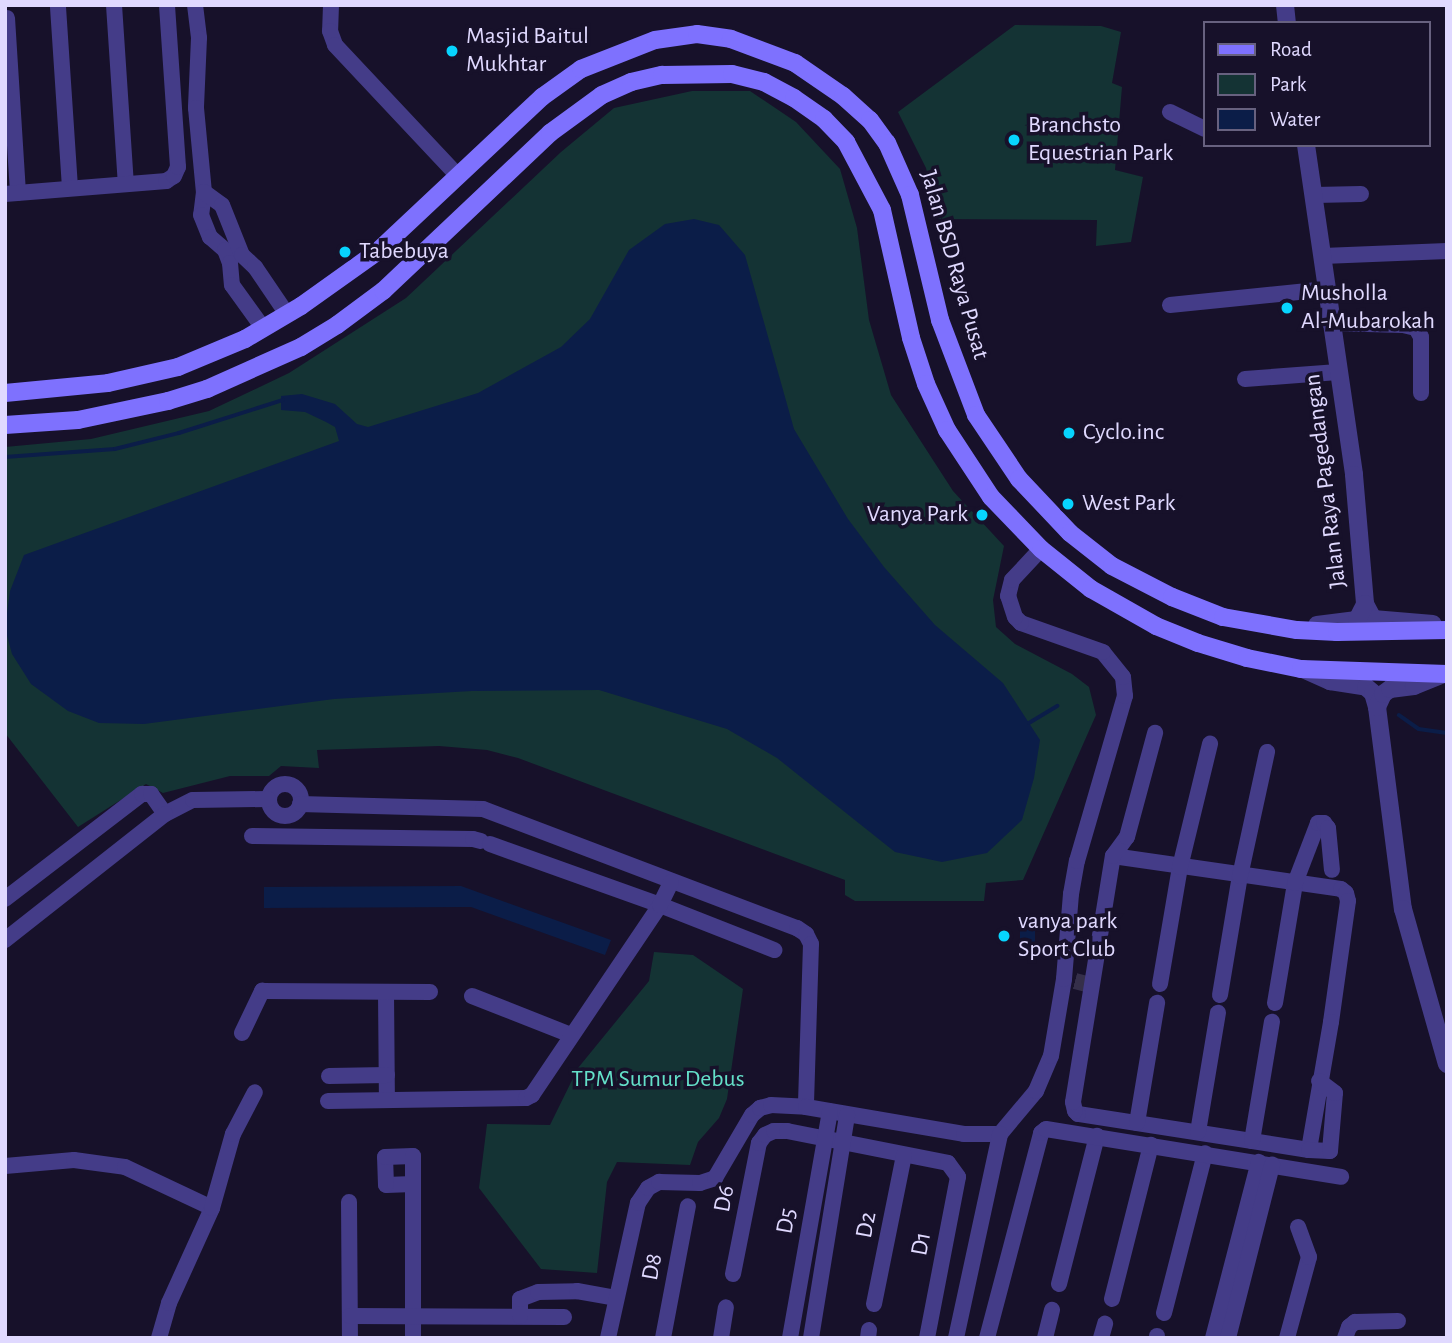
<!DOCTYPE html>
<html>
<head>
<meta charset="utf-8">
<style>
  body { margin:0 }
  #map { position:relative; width:1452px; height:1343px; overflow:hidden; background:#17112a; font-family:"Alegreya Sans",sans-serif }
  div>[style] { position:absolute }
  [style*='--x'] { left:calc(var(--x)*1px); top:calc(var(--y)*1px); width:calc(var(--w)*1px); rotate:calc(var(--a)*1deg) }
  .green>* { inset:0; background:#143334 }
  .water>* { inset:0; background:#0b1d48; transform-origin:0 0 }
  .stream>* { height:3.5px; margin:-1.75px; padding:0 1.75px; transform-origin:1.75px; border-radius:1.75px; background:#0b1d48 }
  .minor-tunnel>* { height:16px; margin-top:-8px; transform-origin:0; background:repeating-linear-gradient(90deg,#352f4a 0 16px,transparent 0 24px) }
  .minor>* { height:16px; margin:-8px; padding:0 8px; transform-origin:8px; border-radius:8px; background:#443c88 }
  .minor>.ring { margin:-8px; padding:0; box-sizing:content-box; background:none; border:16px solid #443c88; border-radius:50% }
  .tertiary>* { height:18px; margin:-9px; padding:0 9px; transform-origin:9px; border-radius:9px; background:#443c88 }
  .secondary>* { height:18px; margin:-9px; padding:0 9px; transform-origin:9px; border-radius:9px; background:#7e71fe }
  .dots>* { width:19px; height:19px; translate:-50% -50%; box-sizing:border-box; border:4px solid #17112a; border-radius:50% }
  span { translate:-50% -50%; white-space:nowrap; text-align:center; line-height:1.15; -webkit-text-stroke:7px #17112a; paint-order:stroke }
  .poi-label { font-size:24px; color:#e0d9ff }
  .left { translate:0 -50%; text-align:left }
  .right { translate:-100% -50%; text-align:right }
  .street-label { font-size:24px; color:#e0d9ff }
  .park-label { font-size:24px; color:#64e0c9 }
  .frame { position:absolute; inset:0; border:7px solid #e0d9ff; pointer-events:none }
  .legend { position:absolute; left:1203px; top:21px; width:228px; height:126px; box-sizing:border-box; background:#17112a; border:2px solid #67617f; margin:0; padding:9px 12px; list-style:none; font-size:21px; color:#e0d9ff }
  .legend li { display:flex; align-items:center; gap:14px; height:35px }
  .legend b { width:35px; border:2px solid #67617f }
</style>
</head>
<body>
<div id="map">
  <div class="green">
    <div style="clip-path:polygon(1015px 25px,1101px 26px,1121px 32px,1112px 83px,1122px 87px,1115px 170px,1143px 177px,1131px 242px,1096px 246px,1097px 220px,938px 219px,926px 168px,898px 112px)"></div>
    <div style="clip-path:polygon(692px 91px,750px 91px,796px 122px,840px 169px,857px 228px,869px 320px,891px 395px,953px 491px,1004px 546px,993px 600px,996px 627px,1015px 644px,1072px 674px,1089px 687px,1096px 715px,1023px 880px,986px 883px,984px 901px,855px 901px,845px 895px,845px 880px,518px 758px,487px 750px,439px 746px,317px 750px,319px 768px,281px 766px,269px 776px,230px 776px,163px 793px,146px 784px,78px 827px,5px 733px,5px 447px,91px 439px,209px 411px,289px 373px,406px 298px,561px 152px,614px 108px)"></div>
    <div style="clip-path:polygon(654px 952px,693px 955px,743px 989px,727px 1099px,719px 1118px,698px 1142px,690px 1165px,617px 1162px,607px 1182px,597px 1273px,541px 1269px,479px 1188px,487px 1124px,550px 1125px,578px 1068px,649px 981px)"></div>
  </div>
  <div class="water">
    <div style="clip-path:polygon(694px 219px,719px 225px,745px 255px,794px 429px,848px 519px,884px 567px,935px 625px,1003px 683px,1040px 740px,1034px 778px,1022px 820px,987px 853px,942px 862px,895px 852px,777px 758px,727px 729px,599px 690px,472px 691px,334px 699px,144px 724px,99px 723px,68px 711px,31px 684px,12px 654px,5px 628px,10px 591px,24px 555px,339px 441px,335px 427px,326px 422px,305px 412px,281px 410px,281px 396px,302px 394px,335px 404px,357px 424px,368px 427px,478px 393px,561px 347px,590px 319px,629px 250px,665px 224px)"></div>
    <div style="clip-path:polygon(461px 886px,611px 940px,605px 955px,471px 907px,264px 908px,264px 887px)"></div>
    <div style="left:1020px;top:918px;width:15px;height:39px"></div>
  </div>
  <div class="stream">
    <div style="--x:5;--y:457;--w:110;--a:-4.2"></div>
    <div style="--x:115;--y:449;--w:66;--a:-14"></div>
    <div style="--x:179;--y:433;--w:109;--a:-17.6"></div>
    <div style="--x:1399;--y:715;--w:24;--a:35"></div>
    <div style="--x:1419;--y:729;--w:28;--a:8"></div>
    <div style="--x:1029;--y:723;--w:33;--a:-31"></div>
  </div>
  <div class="minor-tunnel">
    <div style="--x:1075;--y:981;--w:11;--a:15"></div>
  </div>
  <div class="minor">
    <div style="--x:114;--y:5;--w:179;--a:86.2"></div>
    <div style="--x:195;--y:5;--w:33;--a:83"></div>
    <div style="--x:199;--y:38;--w:70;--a:92.5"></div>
    <div style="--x:196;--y:108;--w:84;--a:84.6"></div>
    <div style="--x:204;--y:192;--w:23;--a:97"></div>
    <div style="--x:201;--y:215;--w:24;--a:68"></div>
    <div style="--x:210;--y:237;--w:20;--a:41"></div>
    <div style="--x:225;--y:250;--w:14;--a:69"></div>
    <div style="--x:230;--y:263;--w:22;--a:85"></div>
    <div style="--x:232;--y:285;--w:53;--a:54.2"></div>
    <div style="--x:331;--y:5;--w:26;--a:92"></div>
    <div style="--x:330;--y:31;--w:15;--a:70"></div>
    <div style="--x:335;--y:45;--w:178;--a:46.8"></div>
    <div style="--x:58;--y:7;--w:181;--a:86.2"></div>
    <div style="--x:7;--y:18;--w:175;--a:86.4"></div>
    <div style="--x:1170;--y:112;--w:39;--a:26"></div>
    <div style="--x:204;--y:192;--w:22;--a:36"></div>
    <div style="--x:222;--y:205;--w:54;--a:68.2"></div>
    <div style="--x:242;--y:255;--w:18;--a:43"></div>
    <div style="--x:255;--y:267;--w:57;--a:55.8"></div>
    <div style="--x:5;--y:194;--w:162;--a:-4.6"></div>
    <div style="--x:166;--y:181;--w:9;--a:-32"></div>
    <div style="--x:174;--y:176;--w:10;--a:-66"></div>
    <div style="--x:178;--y:167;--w:162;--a:-93.9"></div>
    <div style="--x:1315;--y:195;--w:46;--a:-1.2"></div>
    <div style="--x:1323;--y:256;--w:124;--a:-2.3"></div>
    <div style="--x:1170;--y:305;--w:158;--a:-5.8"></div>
    <div style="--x:1330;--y:323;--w:73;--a:1.6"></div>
    <div style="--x:1403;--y:325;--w:13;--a:13"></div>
    <div style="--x:1416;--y:328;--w:10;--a:61"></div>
    <div style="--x:1421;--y:337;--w:56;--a:90"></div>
    <div style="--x:1245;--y:379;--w:93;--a:-4.3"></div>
    <div class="ring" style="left:269px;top:784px;width:16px;height:16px"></div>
    <div style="--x:300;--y:804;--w:183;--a:1.6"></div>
    <div style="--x:483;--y:809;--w:336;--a:20.8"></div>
    <div style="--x:797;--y:928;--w:11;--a:34"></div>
    <div style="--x:806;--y:934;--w:11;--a:63"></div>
    <div style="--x:811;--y:944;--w:163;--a:91.8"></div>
    <div style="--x:165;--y:814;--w:31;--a:-27"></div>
    <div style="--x:193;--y:800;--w:75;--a:-0.8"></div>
    <div style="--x:252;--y:836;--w:221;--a:0.8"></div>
    <div style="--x:473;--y:839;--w:8;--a:14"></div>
    <div style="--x:490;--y:844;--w:181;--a:19.7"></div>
    <div style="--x:660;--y:905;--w:123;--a:21.5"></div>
    <div style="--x:1113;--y:856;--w:230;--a:8.2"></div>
    <div style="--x:1341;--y:889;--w:6;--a:39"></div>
    <div style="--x:1346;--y:893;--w:8;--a:76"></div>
    <div style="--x:1348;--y:901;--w:122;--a:98"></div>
    <div style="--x:1331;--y:1022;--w:130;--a:99.8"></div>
    <div style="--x:1309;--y:1150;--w:234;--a:-171.1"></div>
    <div style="--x:1078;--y:1114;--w:4;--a:-135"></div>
    <div style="--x:1075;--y:1111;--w:9;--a:-103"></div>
    <div style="--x:1073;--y:1102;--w:249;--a:-80.8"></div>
    <div style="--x:1113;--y:856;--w:24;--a:-54"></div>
    <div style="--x:1127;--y:837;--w:108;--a:-74.9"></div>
    <div style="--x:5;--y:899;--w:173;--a:-37.5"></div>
    <div style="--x:142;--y:794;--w:9;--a:0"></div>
    <div style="--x:151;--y:794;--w:24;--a:55"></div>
    <div style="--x:165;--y:814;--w:204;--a:141.8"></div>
    <div style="--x:1160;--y:984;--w:119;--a:-80.3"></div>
    <div style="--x:1180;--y:867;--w:127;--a:-76.3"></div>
    <div style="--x:386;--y:993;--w:106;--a:89.5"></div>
    <div style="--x:1220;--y:995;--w:121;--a:-80.5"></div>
    <div style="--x:1240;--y:876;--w:127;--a:-77.7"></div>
    <div style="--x:472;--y:996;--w:106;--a:21.5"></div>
    <div style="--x:1275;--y:1003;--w:122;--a:-80.5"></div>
    <div style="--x:1295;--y:883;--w:64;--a:-69"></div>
    <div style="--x:1318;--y:823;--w:6;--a:0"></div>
    <div style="--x:1324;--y:823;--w:6;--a:51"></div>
    <div style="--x:1328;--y:828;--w:42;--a:84.6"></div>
    <div style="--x:242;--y:1033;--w:47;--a:-64.5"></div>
    <div style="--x:262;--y:991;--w:168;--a:0.3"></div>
    <div style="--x:329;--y:1076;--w:58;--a:-1"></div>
    <div style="--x:328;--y:1101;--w:198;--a:-0.9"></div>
    <div style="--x:526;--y:1098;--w:7;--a:-27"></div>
    <div style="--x:532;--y:1095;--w:229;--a:-56"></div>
    <div style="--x:660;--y:905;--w:25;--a:-64"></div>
    <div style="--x:1137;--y:1123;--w:122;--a:-80.5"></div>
    <div style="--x:1198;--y:1132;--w:121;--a:-80.5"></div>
    <div style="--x:1252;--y:1141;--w:121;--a:-80.5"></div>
    <div style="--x:1309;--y:1150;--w:21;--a:3"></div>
    <div style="--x:1330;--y:1151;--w:58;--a:-85.1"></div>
    <div style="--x:1335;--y:1093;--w:20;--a:-143"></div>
    <div style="--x:5;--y:1166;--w:69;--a:-5"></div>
    <div style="--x:74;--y:1160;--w:51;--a:7.8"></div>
    <div style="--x:125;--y:1167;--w:96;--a:25.2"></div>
    <div style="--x:413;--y:1184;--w:27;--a:178"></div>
    <div style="--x:386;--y:1185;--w:28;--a:-92"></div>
    <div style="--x:385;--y:1157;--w:28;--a:-2"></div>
    <div style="--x:413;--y:1156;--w:182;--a:90"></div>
    <div style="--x:349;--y:1202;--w:136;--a:89.6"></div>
    <div style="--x:733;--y:1274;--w:134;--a:-78.8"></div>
    <div style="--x:759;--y:1143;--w:10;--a:-53"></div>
    <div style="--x:765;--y:1135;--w:10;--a:-24"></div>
    <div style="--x:774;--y:1131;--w:13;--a:0"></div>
    <div style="--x:787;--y:1131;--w:164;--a:11.2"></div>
    <div style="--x:948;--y:1163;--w:17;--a:54"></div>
    <div style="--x:958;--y:1177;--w:164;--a:100.9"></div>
    <div style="--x:1059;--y:1284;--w:153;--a:-75.6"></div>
    <div style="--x:1112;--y:1299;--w:159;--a:-75.8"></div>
    <div style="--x:874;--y:1304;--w:152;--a:-78.6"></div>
    <div style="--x:1164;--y:1313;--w:165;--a:-75.6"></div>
    <div style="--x:350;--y:1316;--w:214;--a:0.3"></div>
    <div style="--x:520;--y:1316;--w:17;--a:-90"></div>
    <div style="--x:520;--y:1299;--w:19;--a:-21"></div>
    <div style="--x:538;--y:1292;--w:39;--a:-1"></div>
    <div style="--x:577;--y:1291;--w:39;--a:10"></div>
    <div style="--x:159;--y:1338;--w:36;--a:-74"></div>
    <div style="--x:169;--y:1303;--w:104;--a:-65.6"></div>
    <div style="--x:212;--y:1208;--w:77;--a:-74.2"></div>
    <div style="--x:233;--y:1134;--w:47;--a:-62.4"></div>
    <div style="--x:608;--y:1338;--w:138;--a:-77.5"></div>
    <div style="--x:638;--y:1203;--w:18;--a:-56"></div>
    <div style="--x:648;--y:1188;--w:13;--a:-29"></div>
    <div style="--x:659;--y:1182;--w:41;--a:1.4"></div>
    <div style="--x:700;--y:1183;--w:16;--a:-18"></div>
    <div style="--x:715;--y:1178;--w:73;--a:-59.6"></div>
    <div style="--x:752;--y:1115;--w:11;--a:-41"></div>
    <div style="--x:760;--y:1108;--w:11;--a:-15"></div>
    <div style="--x:771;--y:1105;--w:35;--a:3"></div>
    <div style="--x:806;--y:1107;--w:160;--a:9.7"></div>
    <div style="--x:964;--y:1134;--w:36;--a:0"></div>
    <div style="--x:1000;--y:1134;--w:56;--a:-50.1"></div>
    <div style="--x:1036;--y:1091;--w:38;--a:-67"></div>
    <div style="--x:1051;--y:1056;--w:78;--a:-80.4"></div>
    <div style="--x:1064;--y:979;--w:85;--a:-85.3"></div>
    <div style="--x:1071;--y:894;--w:34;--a:-80"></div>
    <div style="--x:1077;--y:861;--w:172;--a:-73.8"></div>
    <div style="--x:1125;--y:696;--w:19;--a:-96"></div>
    <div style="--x:1123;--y:677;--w:32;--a:-129"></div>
    <div style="--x:1103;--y:652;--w:87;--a:-160.5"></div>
    <div style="--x:1021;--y:623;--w:8;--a:-135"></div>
    <div style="--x:1015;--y:617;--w:22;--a:-108"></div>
    <div style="--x:1008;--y:596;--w:16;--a:-76"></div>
    <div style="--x:1012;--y:580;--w:42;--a:-46.9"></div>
    <div style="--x:663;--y:1338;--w:134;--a:-79.3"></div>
    <div style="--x:721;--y:1338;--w:31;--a:-81"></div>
    <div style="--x:790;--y:1338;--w:230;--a:-80"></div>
    <div style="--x:811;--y:1338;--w:226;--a:-80.8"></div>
    <div style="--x:868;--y:1338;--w:8;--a:-83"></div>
    <div style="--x:956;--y:1338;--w:209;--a:-77.8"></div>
    <div style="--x:987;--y:1338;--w:212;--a:-75.2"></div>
    <div style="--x:1041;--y:1133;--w:6;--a:-39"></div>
    <div style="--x:1046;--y:1129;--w:299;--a:9.2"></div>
    <div style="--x:1045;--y:1338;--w:29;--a:-76"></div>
    <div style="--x:1101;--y:1338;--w:15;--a:-74"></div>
    <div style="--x:1157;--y:1338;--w:2;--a:-90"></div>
    <div style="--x:1213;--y:1338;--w:182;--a:-75.4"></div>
    <div style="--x:1228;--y:1338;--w:179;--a:-75.7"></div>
    <div style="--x:1287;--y:1338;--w:84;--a:-74.8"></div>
    <div style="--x:1309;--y:1257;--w:32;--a:-110"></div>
    <div style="--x:1345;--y:1338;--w:12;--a:-70"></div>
    <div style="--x:1349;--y:1327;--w:8;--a:-40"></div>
    <div style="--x:1355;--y:1322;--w:43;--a:-1.3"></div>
  </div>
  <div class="tertiary">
    <div style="--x:1285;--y:5;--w:18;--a:84"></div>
    <div style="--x:1306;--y:145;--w:333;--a:81.7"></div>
    <div style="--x:1354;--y:475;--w:129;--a:85.1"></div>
    <div style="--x:1365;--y:604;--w:17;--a:62"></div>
    <div style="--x:1373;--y:619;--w:60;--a:4.8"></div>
    <div style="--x:1317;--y:625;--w:40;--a:-7.1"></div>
    <div style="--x:1357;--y:620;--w:18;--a:-63"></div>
    <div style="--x:1303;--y:669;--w:30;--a:24"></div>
    <div style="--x:1330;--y:681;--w:36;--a:9"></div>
    <div style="--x:1366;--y:687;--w:9;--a:41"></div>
    <div style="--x:1373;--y:693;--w:15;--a:74"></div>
    <div style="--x:1377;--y:707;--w:204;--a:82.7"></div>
    <div style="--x:1403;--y:909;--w:161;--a:74.2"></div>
    <div style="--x:1377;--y:707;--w:14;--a:-65"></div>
    <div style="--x:1383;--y:694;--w:9;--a:-36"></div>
    <div style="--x:1390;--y:689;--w:24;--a:-7"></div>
    <div style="--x:1414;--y:686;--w:32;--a:-22"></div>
  </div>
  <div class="secondary">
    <div style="--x:5;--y:393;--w:103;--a:-5.5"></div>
    <div style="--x:108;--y:383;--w:72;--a:-12.9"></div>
    <div style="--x:178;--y:367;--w:73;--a:-22.7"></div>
    <div style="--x:245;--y:339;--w:65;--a:-30.5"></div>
    <div style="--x:301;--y:306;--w:95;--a:-35.5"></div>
    <div style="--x:378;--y:251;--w:225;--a:-43.2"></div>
    <div style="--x:542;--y:97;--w:48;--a:-35.7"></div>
    <div style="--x:581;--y:69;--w:79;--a:-21.4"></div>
    <div style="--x:655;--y:40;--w:42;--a:-8.1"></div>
    <div style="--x:697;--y:34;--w:34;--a:8"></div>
    <div style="--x:731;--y:39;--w:68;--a:20.6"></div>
    <div style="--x:795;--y:63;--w:58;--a:34.5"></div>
    <div style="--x:843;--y:96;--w:36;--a:42"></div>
    <div style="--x:870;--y:120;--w:29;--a:54"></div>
    <div style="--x:887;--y:143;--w:57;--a:66.1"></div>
    <div style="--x:910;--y:195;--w:129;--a:76.5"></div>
    <div style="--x:940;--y:320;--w:102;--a:69.2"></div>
    <div style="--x:976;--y:415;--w:77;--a:56.1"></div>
    <div style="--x:1019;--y:479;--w:74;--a:46.6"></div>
    <div style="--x:1070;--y:533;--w:53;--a:38.2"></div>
    <div style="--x:1112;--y:566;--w:68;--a:27.3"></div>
    <div style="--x:1172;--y:597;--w:55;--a:21.4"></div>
    <div style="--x:1223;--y:617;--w:75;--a:10"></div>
    <div style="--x:1297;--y:630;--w:40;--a:2.9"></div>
    <div style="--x:1337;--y:632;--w:110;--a:-1"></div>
    <div style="--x:5;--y:425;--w:73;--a:-3.9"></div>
    <div style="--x:78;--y:420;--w:92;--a:-11.9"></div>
    <div style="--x:168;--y:401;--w:41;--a:-17.1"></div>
    <div style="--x:207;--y:389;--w:103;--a:-24.1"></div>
    <div style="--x:301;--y:347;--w:42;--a:-31.4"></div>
    <div style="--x:337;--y:325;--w:57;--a:-36.5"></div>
    <div style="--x:383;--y:291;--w:230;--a:-43.4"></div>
    <div style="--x:550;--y:133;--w:64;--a:-36.2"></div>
    <div style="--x:602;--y:95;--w:32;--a:-24"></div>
    <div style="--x:631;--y:82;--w:32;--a:-13"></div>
    <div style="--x:662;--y:75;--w:70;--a:-0.8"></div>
    <div style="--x:732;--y:74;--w:33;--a:14"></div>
    <div style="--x:764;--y:82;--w:34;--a:28"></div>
    <div style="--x:794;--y:98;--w:37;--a:35"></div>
    <div style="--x:824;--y:119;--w:32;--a:46"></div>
    <div style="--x:846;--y:142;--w:77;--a:62.1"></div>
    <div style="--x:882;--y:210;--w:131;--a:77.2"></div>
    <div style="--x:911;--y:338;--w:48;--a:71.9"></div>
    <div style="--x:926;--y:384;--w:51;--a:65.5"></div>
    <div style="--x:947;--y:430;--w:80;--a:56.7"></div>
    <div style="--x:991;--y:497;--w:72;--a:46.1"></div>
    <div style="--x:1041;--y:549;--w:64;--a:38.7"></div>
    <div style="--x:1091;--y:589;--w:75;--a:29.6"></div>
    <div style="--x:1156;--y:626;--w:45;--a:22"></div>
    <div style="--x:1198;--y:643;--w:51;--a:17"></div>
    <div style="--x:1247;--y:658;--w:55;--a:11.5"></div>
    <div style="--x:1301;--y:669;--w:146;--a:2"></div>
  </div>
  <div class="dots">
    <div style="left:452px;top:51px;background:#07d4fe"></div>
    <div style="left:1014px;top:140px;background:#07d4fe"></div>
    <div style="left:345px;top:252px;background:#07d4fe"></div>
    <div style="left:1287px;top:308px;background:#07d4fe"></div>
    <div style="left:1069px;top:433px;background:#07d4fe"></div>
    <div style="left:1068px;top:504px;background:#07d4fe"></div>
    <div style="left:982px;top:515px;background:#07d4fe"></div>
    <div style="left:1004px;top:936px;background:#07d4fe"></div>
  </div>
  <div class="poi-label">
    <span class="left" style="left:466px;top:51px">Masjid Baitul<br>Mukhtar</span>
    <span class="left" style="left:1028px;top:140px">Branchsto<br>Equestrian Park</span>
    <span class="left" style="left:359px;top:252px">Tabebuya</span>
    <span class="left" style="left:1301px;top:308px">Musholla<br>Al-Mubarokah</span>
    <span class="left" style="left:1083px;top:433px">Cyclo.inc</span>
    <span class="left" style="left:1082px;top:504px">West Park</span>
    <span class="right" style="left:968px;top:515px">Vanya Park</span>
    <span class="left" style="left:1018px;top:936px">vanya park<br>Sport Club</span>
  </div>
  <div class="street-label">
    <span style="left:954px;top:265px;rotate:74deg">Jalan BSD Raya Pusat</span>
    <span style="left:1326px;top:481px;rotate:-97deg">Jalan Raya Pagedangan</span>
    <span style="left:725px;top:1199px;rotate:-79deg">D6</span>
    <span style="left:787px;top:1221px;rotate:-80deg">D5</span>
    <span style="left:867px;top:1225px;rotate:-79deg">D2</span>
    <span style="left:922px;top:1244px;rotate:-79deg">D1</span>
    <span style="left:653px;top:1267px;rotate:-79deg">D8</span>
  </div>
  <div class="park-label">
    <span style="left:658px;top:1080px">TPM Sumur Debus</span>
  </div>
  <div class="frame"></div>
  <ul class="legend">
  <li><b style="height:9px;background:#7e71fe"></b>Road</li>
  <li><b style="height:19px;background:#143334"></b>Park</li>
  <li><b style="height:19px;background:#0b1d48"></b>Water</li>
  </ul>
</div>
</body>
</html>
